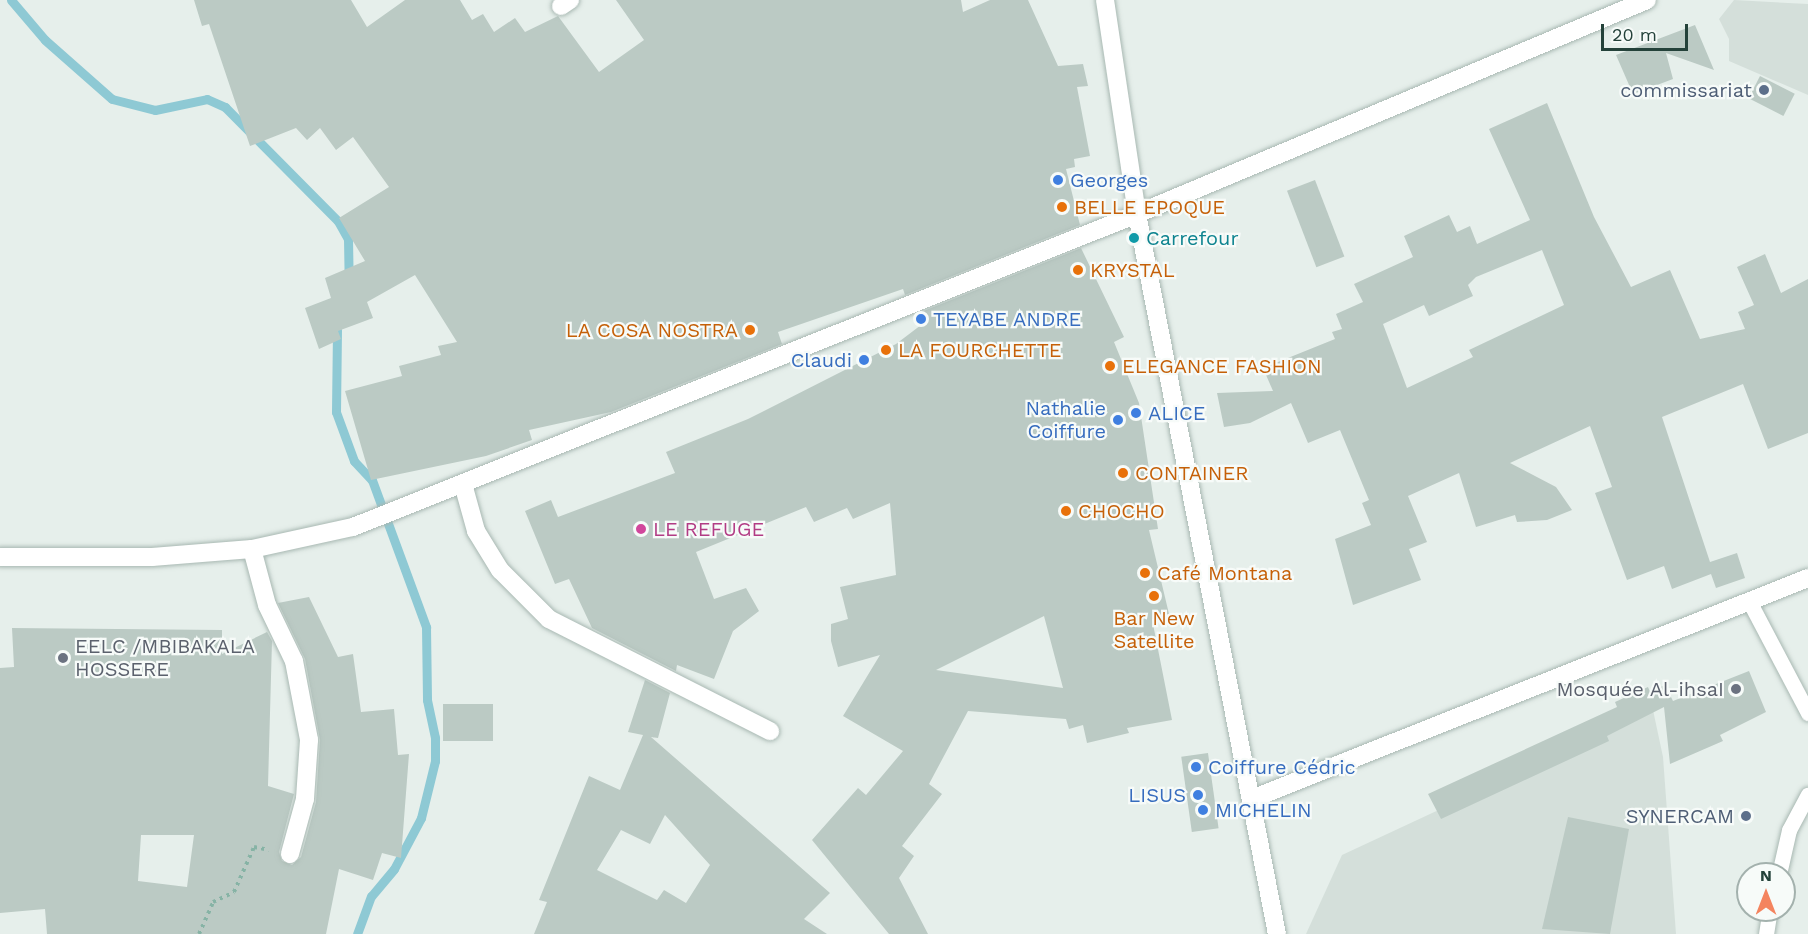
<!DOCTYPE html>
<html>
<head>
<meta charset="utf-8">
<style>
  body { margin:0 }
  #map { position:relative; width:1808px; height:934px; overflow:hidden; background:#e6efeb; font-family:"Work Sans",sans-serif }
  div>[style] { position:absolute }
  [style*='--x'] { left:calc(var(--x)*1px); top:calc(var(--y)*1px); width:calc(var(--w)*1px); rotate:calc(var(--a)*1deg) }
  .built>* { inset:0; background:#d4dfda }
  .stream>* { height:9px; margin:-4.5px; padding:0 4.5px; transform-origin:4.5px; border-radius:4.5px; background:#8ec9d4 }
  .building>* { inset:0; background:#bbcac4; transform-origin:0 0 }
  .path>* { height:4px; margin-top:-2px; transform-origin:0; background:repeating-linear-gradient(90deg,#86b3a5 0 3px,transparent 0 7.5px) }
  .roads { filter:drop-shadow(0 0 2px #a8b8b2) drop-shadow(0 0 2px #a8b8b2) }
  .lane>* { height:15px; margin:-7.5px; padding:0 7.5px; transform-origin:7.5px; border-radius:7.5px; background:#fff }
  .street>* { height:18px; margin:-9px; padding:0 9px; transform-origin:9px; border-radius:9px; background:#fff }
  .secondary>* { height:18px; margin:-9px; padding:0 9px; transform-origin:9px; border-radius:9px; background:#fff }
  .dots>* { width:16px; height:16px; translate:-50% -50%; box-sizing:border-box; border:3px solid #f7fbf9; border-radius:50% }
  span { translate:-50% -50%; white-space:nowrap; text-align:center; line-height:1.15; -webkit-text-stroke:4.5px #f7fbf9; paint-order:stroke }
  .service-label { font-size:20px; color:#4e5e75 }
  .right { translate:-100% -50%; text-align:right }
  .shop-label { font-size:20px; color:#366cbe }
  .left { translate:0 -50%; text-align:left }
  .food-label { font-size:20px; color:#c56008 }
  .culture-label { font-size:20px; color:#0d838f }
  .hotel-label { font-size:20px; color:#b23c85 }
  .worship-label { font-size:20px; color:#5b616d }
  .north { position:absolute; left:1736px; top:862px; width:60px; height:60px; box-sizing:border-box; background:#f7fbf9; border:2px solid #a3b1ad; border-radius:50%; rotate:0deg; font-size:16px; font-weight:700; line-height:24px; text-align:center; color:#24423a }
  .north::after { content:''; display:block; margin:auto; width:21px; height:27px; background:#f4845f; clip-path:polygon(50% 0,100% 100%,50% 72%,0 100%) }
  .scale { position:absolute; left:1601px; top:24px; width:87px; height:27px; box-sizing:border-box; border:3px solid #24423a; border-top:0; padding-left:8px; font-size:18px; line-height:21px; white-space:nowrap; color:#24423a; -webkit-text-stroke:4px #f7fbf9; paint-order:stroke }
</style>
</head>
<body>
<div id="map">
  <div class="built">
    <div style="clip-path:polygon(1734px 0,1808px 4px,1808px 95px,1729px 61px,1729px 39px,1719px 19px)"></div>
    <div style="clip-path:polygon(1653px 710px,1663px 757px,1676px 934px,1306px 934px,1342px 855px)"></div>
  </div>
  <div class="stream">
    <div style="--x:11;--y:0;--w:52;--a:49.6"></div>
    <div style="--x:45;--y:40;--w:89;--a:41.4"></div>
    <div style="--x:112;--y:99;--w:44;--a:14.3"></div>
    <div style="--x:155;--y:110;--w:53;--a:-11.9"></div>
    <div style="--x:207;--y:99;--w:20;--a:24"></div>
    <div style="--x:225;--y:107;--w:161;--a:45.3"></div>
    <div style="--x:338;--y:221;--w:21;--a:61"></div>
    <div style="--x:348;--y:239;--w:39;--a:89"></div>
    <div style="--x:337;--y:330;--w:82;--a:90.7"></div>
    <div style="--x:336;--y:412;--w:52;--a:69.8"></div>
    <div style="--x:354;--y:461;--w:26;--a:47"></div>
    <div style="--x:372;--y:480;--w:157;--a:69.8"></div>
    <div style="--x:426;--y:627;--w:73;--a:89.2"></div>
    <div style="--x:427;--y:700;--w:39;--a:78"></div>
    <div style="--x:435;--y:738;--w:23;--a:90"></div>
    <div style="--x:435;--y:761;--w:59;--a:103.8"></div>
    <div style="--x:421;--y:818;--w:58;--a:117.9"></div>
    <div style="--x:394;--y:869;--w:35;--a:130"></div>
    <div style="--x:371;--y:896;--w:40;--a:110.2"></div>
  </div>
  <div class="building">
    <div style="clip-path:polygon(194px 0,351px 0,367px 27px,405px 0,460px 0,472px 20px,483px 14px,494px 32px,515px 18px,525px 32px,558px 16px,599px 72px,644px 40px,616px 0,961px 0,963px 12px,990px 0,1028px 0,1058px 66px,1083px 64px,1088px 86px,1077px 87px,1090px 156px,1074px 159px,1075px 167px,1066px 169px,1080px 225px,905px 295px,903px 289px,778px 332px,782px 344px,611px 412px,529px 430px,532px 440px,486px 456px,371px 480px,345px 391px,402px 376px,399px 366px,441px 355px,438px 346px,457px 342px,415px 275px,367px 302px,373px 318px,338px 331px,341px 339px,319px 349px,305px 308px,331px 298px,325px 278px,365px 261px,339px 218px,389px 187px,353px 137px,336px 150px,320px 128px,307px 140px,296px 128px,250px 146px,209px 24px,202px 26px)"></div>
    <div style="clip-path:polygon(1695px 25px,1714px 70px,1666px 53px,1673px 79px,1633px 94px,1616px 55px)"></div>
    <div style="left:1760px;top:76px;width:39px;height:25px;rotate:27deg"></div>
    <div style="clip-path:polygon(evenodd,1547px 103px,1594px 217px,1631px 287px,1670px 270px,1700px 339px,1745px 329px,1738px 312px,1754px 305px,1737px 267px,1765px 254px,1781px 293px,1808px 279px,1808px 433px,1768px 449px,1743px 384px,1662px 417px,1710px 562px,1737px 553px,1745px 578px,1716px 588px,1711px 574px,1672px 589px,1664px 566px,1627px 580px,1595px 493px,1612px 487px,1590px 426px,1510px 463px,1556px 487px,1572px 510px,1547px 520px,1517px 522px,1515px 515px,1476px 527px,1459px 473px,1408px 496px,1427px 542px,1409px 549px,1421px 580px,1353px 605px,1335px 539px,1371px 525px,1362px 503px,1369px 500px,1340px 430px,1308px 443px,1291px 403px,1250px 423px,1224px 427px,1217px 393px,1273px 391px,1263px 368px,1335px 339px,1332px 332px,1342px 329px,1336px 314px,1363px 302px,1354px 284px,1413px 257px,1404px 236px,1449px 215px,1457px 232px,1470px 226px,1477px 244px,1530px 220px,1489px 129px,1547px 103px,1542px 250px,1564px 305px,1469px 350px,1473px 357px,1407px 388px,1383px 324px,1424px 305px,1429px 316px,1473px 296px,1468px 285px,1476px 277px,1542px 250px)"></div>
    <div style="left:1315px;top:180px;width:82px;height:30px;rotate:69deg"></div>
    <div style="clip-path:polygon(evenodd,1081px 248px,1124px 337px,1114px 342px,1139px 403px,1158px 529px,1149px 530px,1169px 614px,1152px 619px,1172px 720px,1127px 728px,1129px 733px,1087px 743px,1083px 725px,1069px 729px,1066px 719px,968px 711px,929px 784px,942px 794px,902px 846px,914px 856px,899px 878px,928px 934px,889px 934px,812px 840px,858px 788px,866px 795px,903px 751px,843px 716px,880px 655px,838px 667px,831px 641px,831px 624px,848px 619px,840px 587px,896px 575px,890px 503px,853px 519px,847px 508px,814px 522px,806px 507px,696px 552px,714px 599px,746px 588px,759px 611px,733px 631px,714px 679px,677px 665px,676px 671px,592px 628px,569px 579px,555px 584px,525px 511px,551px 500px,558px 517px,675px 473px,666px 452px,748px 419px,896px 344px,925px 322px,921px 312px,1081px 248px,1044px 616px,1063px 688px,936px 670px,1044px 616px)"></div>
    <div style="clip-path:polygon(evenodd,309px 597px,338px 657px,353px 654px,361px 712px,394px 709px,398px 755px,409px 754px,401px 858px,382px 853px,373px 880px,339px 869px,326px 934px,47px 934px,45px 909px,0 913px,0 668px,14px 667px,12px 628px,222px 630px,222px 654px,267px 632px,272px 641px,268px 786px,294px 794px,279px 852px,282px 861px,292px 865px,301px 857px,316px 802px,320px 740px,305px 659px,278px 603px,309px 597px,141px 835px,194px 835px,187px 887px,138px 881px,141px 835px)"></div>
    <div style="clip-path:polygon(1749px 671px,1766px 712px,1720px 735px,1723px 741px,1670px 764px,1664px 707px,1607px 736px,1609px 741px,1441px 819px,1428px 794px,1617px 707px,1615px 702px,1648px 687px,1650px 692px,1665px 685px,1673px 701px)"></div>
    <div style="clip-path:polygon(evenodd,645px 680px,670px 693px,658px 738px,651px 737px,830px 893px,804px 919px,827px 934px,534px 934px,547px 902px,539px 900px,589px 776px,620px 790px,643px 735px,628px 732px,645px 680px,665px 815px,710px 865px,686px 903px,664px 890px,657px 900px,597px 870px,621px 830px,650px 844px,665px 815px)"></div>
    <div style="left:493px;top:704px;width:37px;height:50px;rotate:90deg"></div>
    <div style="left:1208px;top:753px;width:76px;height:27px;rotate:82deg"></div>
    <div style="clip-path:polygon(1568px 817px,1629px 829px,1610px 934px,1542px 929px)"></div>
  </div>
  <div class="path">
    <div style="--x:199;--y:934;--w:35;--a:-66"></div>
    <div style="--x:213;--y:902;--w:23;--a:-25"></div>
    <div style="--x:234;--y:892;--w:49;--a:-66"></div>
    <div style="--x:254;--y:847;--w:15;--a:11"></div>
  </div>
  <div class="roads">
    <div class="lane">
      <div style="--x:1749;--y:601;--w:127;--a:62.2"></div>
      <div style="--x:1779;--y:874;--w:45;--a:-77.2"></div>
      <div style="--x:1789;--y:830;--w:40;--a:-62"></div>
      <div style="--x:1766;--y:934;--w:24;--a:-81"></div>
    </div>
    <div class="street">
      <div style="--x:1105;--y:0;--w:216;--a:81.5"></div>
      <div style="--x:1137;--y:214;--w:733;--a:79"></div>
      <div style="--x:561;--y:6;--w:11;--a:-34"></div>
      <div style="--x:463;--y:484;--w:49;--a:74.5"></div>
      <div style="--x:476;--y:531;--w:46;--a:58.4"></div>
      <div style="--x:500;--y:570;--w:69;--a:45"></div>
      <div style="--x:549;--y:619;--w:248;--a:26.9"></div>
      <div style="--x:252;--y:549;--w:58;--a:75"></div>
      <div style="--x:267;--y:605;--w:62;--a:64.3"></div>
      <div style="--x:294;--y:661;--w:80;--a:79.2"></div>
      <div style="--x:309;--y:740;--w:59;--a:93.9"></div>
      <div style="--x:305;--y:799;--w:57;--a:105.3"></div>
      <div style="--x:1254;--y:798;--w:596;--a:-21.66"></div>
    </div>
    <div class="secondary">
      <div style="--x:0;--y:557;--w:152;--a:0"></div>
      <div style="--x:152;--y:557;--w:100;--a:-4.6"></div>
      <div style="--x:252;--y:549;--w:103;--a:-12.3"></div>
      <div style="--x:353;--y:527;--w:844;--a:-21.76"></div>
      <div style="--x:1137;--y:214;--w:553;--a:-22.76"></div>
    </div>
  </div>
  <div class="dots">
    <div style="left:1764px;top:90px;background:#5c6f8a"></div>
    <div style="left:1058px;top:180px;background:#3f7fe0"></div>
    <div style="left:1062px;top:207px;background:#e8710a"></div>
    <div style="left:1134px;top:238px;background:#0f9aa8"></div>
    <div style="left:1078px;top:270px;background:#e8710a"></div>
    <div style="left:921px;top:319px;background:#3f7fe0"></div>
    <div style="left:750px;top:330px;background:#e8710a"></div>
    <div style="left:886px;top:350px;background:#e8710a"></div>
    <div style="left:864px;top:360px;background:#3f7fe0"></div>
    <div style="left:1110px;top:366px;background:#e8710a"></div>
    <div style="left:1136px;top:413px;background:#3f7fe0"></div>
    <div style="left:1118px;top:420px;background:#3f7fe0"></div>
    <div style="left:1123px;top:473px;background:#e8710a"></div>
    <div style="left:1066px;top:511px;background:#e8710a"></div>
    <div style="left:641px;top:529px;background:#d1479c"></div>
    <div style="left:1145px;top:573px;background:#e8710a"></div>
    <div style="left:1154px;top:596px;background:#e8710a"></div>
    <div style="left:63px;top:658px;background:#6b7280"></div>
    <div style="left:1736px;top:689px;background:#6b7280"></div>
    <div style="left:1196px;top:767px;background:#3f7fe0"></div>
    <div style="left:1198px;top:795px;background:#3f7fe0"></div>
    <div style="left:1203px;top:810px;background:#3f7fe0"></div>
    <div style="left:1746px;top:816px;background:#5c6f8a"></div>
  </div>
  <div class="service-label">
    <span class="right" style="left:1752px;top:90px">commissariat</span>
    <span class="right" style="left:1734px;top:816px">SYNERCAM</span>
  </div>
  <div class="shop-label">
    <span class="left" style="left:1070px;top:180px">Georges</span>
    <span class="left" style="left:933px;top:319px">TEYABE ANDRE</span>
    <span class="right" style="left:852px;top:360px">Claudi</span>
    <span class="right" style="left:1106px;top:420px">Nathalie<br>Coiffure</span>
    <span class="left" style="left:1148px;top:413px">ALICE</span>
    <span class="left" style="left:1208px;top:767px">Coiffure Cédric</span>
    <span class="right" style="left:1186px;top:795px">LISUS</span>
    <span class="left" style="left:1215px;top:810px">MICHELIN</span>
  </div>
  <div class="food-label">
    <span class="left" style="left:1074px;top:207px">BELLE EPOQUE</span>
    <span class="left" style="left:1090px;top:270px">KRYSTAL</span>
    <span class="right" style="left:738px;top:330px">LA COSA NOSTRA</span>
    <span class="left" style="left:898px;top:350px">LA FOURCHETTE</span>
    <span class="left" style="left:1122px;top:366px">ELEGANCE FASHION</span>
    <span class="left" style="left:1135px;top:473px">CONTAINER</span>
    <span class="left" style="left:1078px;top:511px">CHOCHO</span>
    <span class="left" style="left:1157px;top:573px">Café Montana</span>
    <span style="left:1154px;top:630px">Bar New<br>Satellite</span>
  </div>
  <div class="culture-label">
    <span class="left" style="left:1146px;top:238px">Carrefour</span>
  </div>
  <div class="hotel-label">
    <span class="left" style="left:653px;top:529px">LE REFUGE</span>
  </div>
  <div class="worship-label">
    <span class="left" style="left:75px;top:658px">EELC /MBIBAKALA<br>HOSSERE</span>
    <span class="right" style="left:1724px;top:689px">Mosquée Al-ihsaI</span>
  </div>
  <div class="north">N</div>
  <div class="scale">20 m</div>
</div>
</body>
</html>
